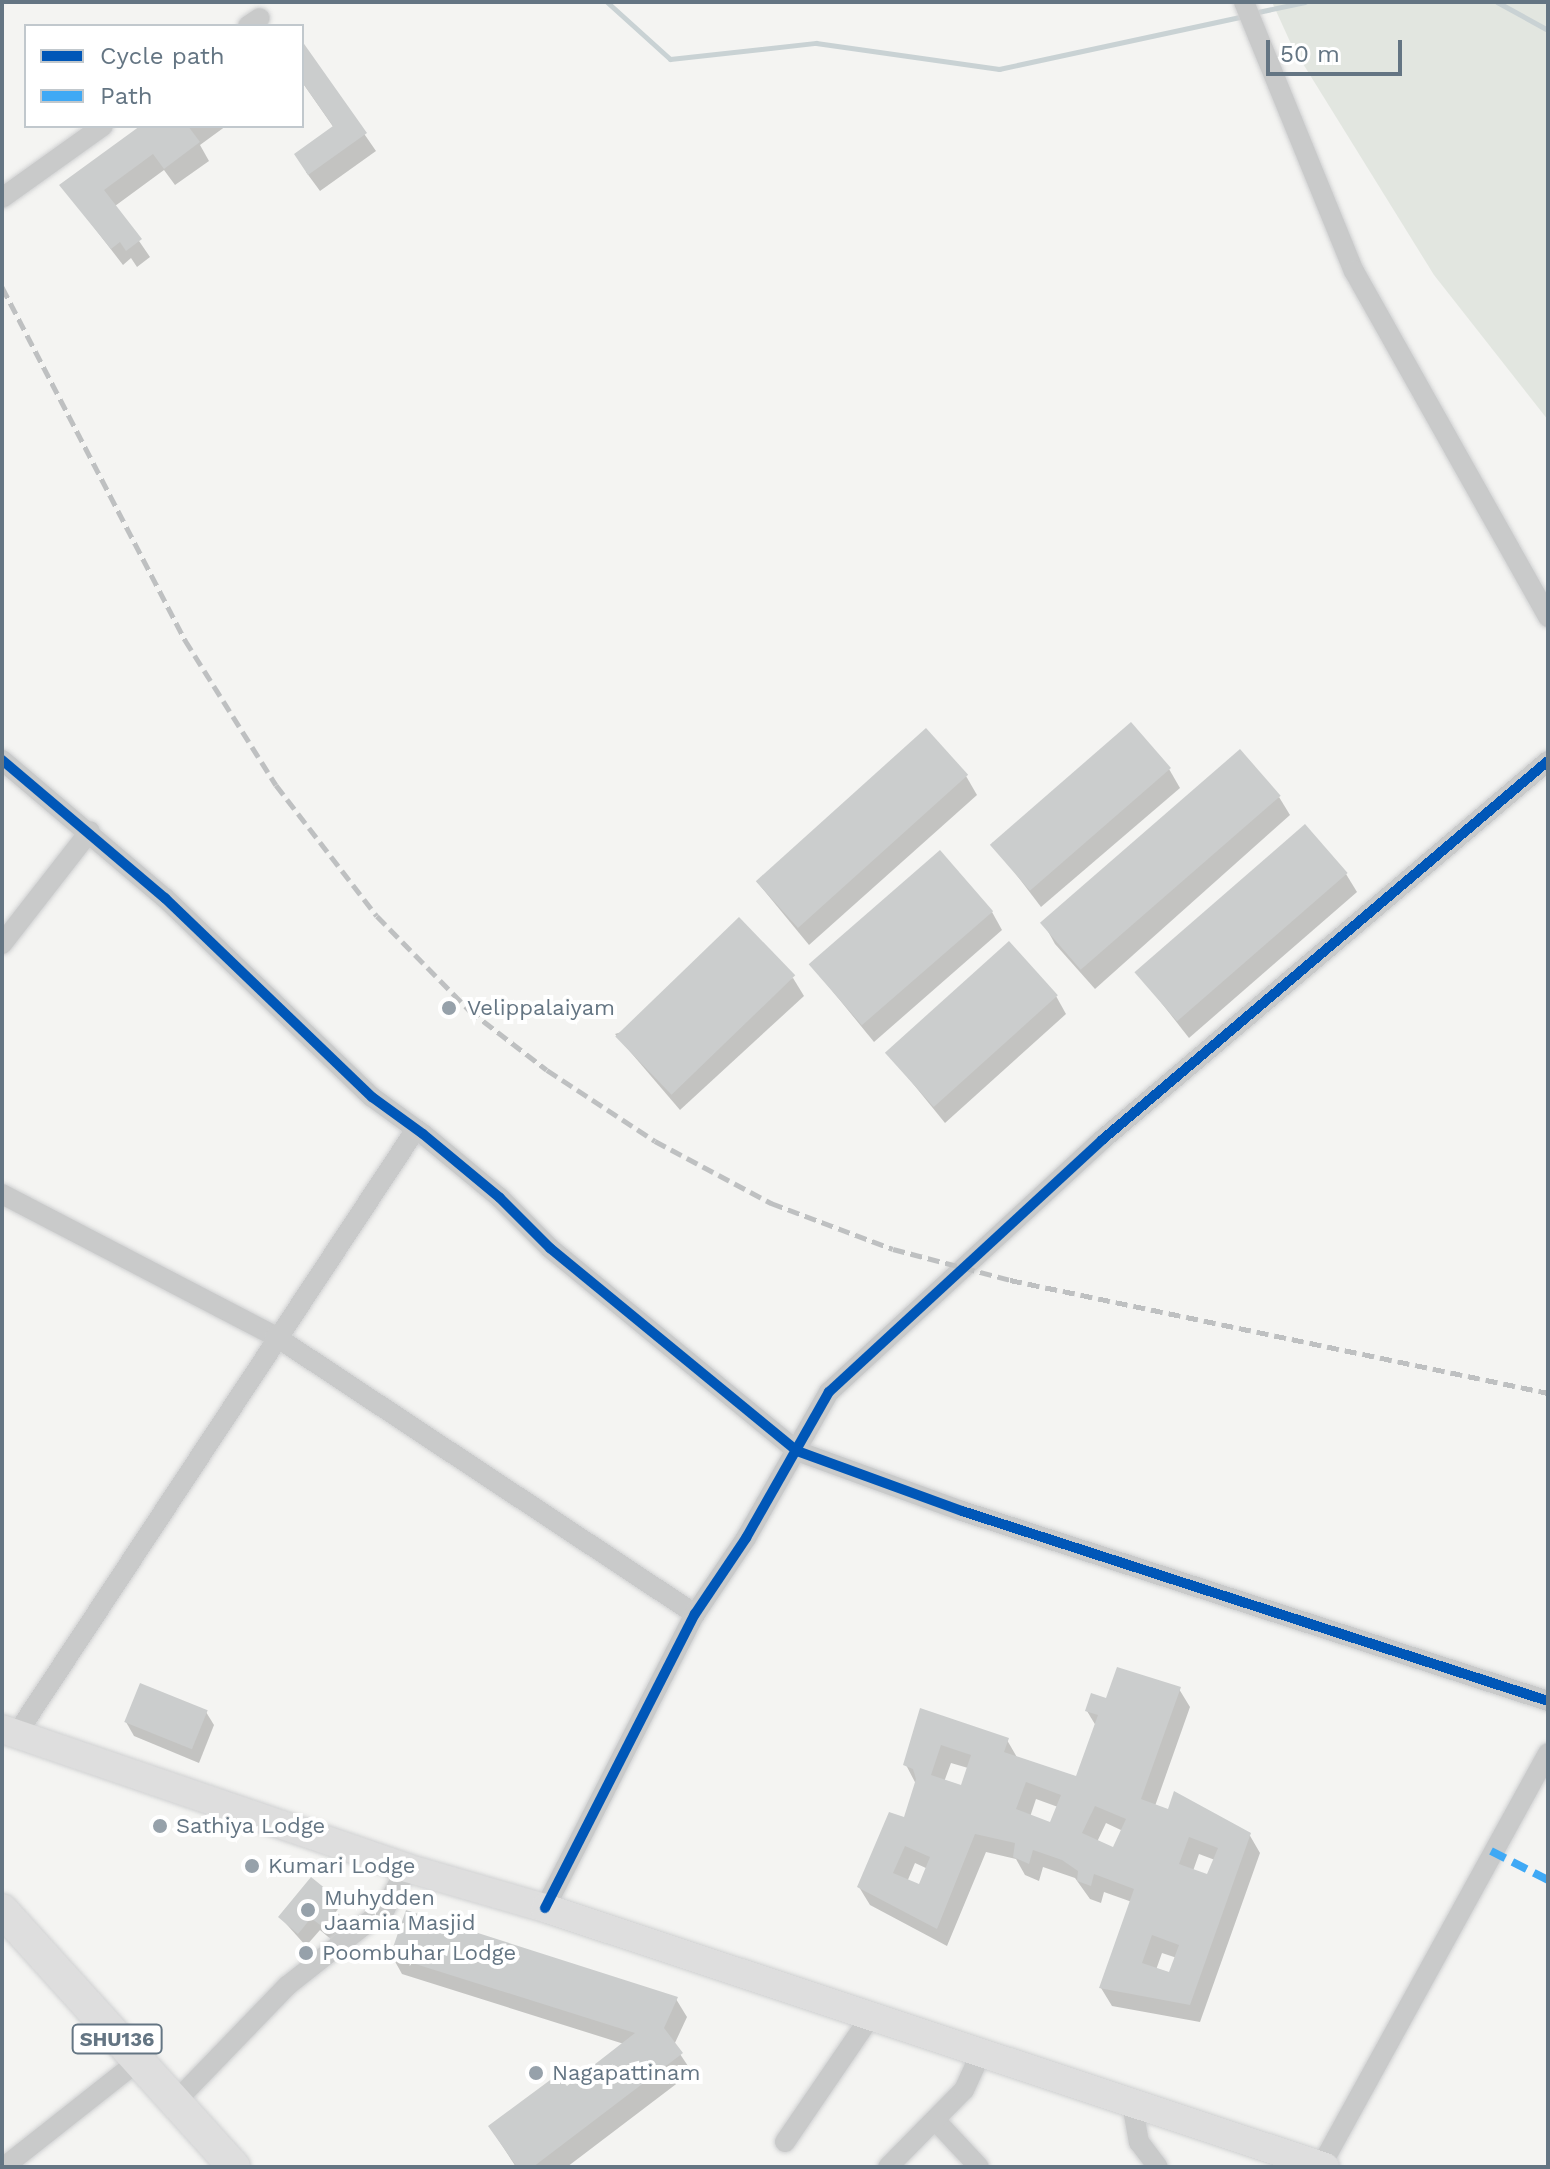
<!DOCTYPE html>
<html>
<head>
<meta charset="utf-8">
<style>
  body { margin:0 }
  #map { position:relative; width:1550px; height:2169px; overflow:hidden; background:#f4f4f2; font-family:"Work Sans",sans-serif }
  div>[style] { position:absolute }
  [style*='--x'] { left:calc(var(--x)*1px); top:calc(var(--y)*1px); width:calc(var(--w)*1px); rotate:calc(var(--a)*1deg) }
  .green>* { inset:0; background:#e2e6e0 }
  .shadow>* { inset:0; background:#0003 }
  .stream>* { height:5px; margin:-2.5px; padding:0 2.5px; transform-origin:2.5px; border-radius:2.5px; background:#c9d2d4 }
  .building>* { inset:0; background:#cbcdcd; transform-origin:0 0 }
  .roads { filter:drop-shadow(0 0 2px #d0d1d2) drop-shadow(0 0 2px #d0d1d2) }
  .minor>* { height:20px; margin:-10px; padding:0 10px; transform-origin:10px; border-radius:10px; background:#c9caca }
  .secondary>* { height:28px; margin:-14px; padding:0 14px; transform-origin:14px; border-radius:14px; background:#dedede }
  .primary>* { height:32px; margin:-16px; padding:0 16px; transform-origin:16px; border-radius:16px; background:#dedede }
  .rail>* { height:5px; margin-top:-2.5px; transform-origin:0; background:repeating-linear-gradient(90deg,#bec0c1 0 12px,transparent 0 18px) }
  .quiet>* { height:8px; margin-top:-4px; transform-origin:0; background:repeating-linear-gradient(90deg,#3fa9f5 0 16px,transparent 0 24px) }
  .cycleway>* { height:10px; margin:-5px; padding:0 5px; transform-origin:5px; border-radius:5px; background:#0057b8 }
  .dots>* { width:22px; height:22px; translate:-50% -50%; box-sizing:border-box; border:4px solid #fff; border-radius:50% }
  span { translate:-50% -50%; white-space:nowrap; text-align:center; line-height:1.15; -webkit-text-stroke:8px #fff; paint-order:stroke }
  .shield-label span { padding:2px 6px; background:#fff; border:2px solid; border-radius:6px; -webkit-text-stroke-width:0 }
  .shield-label { font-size:20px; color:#647583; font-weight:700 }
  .poi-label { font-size:22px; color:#647583 }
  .left { translate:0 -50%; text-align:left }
  .frame { position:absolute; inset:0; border:4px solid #647583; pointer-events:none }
  .legend { position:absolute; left:24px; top:24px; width:280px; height:104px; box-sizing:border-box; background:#fff; border:2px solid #c1c8cd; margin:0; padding:10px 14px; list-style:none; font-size:24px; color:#647583 }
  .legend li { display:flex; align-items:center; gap:16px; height:40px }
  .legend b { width:40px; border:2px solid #c1c8cd }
  .scale { position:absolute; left:1266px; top:40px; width:136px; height:36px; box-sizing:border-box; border:4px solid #647583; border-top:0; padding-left:10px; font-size:24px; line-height:28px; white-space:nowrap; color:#647583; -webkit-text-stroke:6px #fff; paint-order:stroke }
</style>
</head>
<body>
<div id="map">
  <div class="green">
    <div style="clip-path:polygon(1272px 2px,1548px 2px,1548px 420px,1434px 275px,1292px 46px)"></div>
  </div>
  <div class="shadow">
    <div style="clip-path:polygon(302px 44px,376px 151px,320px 191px,306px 172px,334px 128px,302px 82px)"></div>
    <div style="clip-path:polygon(145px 126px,226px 126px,200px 145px,209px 161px,175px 185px,164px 170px,115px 206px,150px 257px,137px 267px,131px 258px,123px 265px,62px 186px)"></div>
    <div style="clip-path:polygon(1169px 769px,1180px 788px,1041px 907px,992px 843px)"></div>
    <div style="clip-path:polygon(966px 776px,977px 795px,809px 945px,757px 882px)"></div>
    <div style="clip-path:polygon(1279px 797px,1290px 815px,1095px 989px,1055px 944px,1045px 926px)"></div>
    <div style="clip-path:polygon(1346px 874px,1357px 892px,1189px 1038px,1138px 973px)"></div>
    <div style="clip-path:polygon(992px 912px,1002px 930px,874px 1042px,812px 966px)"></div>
    <div style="clip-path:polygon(793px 978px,804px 996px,680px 1110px,615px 1034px)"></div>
    <div style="clip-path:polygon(1056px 996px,1066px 1014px,945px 1123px,888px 1053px)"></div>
    <div style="clip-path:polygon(evenodd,1179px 1689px,1190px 1707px,1155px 1806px,1249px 1834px,1260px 1853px,1200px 2022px,1112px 2006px,1101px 1988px,1132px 1902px,1104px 1892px,1101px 1903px,1090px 1899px,1075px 1878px,1043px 1867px,1039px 1881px,1025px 1875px,1016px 1859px,986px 1852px,947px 1946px,870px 1905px,859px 1887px,905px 1819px,916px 1784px,906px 1765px,922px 1711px,1007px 1740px,1018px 1759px,1077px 1779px,1096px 1726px,1087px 1711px,1107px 1701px,1179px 1689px,951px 1763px,968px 1768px,962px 1788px,944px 1782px,951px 1763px,1179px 1689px,1036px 1799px,1058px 1807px,1051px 1825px,1030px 1817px,1036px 1799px,1179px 1689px,1106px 1823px,1123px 1831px,1114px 1850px,1097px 1842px,1106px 1823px,1179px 1689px,1199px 1854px,1215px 1860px,1209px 1877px,1193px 1871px,1199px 1854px,1179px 1689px,915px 1863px,928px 1869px,920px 1887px,907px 1882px,915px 1863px,1179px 1689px,1162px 1953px,1177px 1958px,1170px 1975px,1156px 1970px,1162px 1953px)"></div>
    <div style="clip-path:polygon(206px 1712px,214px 1725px,199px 1763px,134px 1736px,126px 1722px)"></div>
    <div style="clip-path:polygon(331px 1895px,338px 1909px,335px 1913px,352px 1934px,340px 1947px,320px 1930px,306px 1946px,280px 1917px)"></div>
    <div style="clip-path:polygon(392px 1956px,676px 1999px,687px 2017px,674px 2045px,692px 2072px,567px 2167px,516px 2167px,490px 2127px,566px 2089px,624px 2044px,402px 1974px)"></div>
  </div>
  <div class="stream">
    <div style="--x:607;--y:2;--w:85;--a:42.1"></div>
    <div style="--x:670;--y:59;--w:147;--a:-6.3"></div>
    <div style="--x:816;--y:43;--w:185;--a:8.1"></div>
    <div style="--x:999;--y:69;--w:251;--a:-12.2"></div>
    <div style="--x:1497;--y:2;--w:58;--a:28.8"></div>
    <div style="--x:1253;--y:13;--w:53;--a:-11.9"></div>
  </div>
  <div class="building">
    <div style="clip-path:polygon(302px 41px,367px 133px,308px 175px,294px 154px,333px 126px,302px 82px)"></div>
    <div style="clip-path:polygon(140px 126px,188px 126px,200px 142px,164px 169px,153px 154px,104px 190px,142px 239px,126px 251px,120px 242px,111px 249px,59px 185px)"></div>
    <div style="left:1131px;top:722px;width:61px;height:187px;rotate:49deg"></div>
    <div style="left:926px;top:728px;width:63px;height:229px;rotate:48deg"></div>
    <div style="left:1240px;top:749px;width:62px;height:265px;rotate:49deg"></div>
    <div style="left:1305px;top:824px;width:65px;height:226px;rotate:49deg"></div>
    <div style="left:940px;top:850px;width:81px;height:174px;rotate:49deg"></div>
    <div style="left:739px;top:917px;width:81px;height:172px;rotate:46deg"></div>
    <div style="left:1009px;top:941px;width:73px;height:167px;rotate:48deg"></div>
    <div style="clip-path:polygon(evenodd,1117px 1667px,1181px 1687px,1141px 1799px,1168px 1809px,1174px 1791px,1251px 1833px,1190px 2005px,1099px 1988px,1134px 1889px,1094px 1874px,1091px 1886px,1077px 1881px,1078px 1871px,1062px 1860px,1033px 1850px,1029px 1864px,1013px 1857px,1015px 1843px,975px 1834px,937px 1929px,857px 1887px,889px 1812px,904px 1817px,916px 1779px,913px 1769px,903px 1765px,920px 1708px,1009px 1738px,1004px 1752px,1076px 1776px,1098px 1715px,1085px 1711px,1091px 1693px,1106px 1698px,1117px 1667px,941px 1745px,971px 1755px,961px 1785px,931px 1775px,941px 1745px,1117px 1667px,1026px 1782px,1061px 1795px,1050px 1822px,1016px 1809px,1026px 1782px,1117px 1667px,1095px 1806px,1126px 1819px,1113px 1847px,1082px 1833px,1095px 1806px,1117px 1667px,1189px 1837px,1218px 1848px,1207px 1874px,1179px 1864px,1189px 1837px,1117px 1667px,905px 1846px,930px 1857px,919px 1884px,893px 1873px,905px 1846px,1117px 1667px,1152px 1935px,1179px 1945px,1169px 1972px,1142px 1963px,1152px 1935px)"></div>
    <div style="left:140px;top:1683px;width:73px;height:42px;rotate:22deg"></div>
    <div style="clip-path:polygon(311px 1877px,332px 1894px,325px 1903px,346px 1920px,332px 1934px,311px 1918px,298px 1934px,278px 1917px)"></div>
    <div style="clip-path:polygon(406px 1910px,678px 1997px,664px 2028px,683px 2053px,533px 2167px,517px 2167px,488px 2126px,557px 2075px,567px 2086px,635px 2033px,390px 1956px)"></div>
  </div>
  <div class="roads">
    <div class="minor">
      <div style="--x:1244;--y:2;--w:291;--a:67.8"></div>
      <div style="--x:1354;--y:271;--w:397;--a:60.7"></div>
      <div style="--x:248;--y:26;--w:14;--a:-34"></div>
      <div style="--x:2;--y:198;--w:124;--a:-35.5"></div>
      <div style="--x:2;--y:760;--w:214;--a:40.3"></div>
      <div style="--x:165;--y:898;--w:287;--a:43.9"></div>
      <div style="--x:372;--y:1097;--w:63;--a:36"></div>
      <div style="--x:423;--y:1134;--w:100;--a:39.7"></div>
      <div style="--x:500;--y:1198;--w:71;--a:45"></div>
      <div style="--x:550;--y:1248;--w:320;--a:39.4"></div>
      <div style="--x:797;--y:1451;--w:176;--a:20"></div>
      <div style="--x:962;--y:1511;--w:616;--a:17.96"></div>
      <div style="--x:2;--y:944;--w:143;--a:-52.1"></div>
      <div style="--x:2;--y:1194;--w:308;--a:27.5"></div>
      <div style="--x:275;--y:1336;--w:504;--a:33.5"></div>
      <div style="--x:16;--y:1735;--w:726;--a:-56.57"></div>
      <div style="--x:545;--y:1908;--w:330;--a:-63"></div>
      <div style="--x:695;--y:1614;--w:92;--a:-56.1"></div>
      <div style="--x:746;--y:1538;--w:168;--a:-60.4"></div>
      <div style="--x:829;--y:1392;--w:372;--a:-42.7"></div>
      <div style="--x:1102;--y:1140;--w:585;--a:-40.36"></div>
      <div style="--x:176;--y:2101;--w:160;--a:-46"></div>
      <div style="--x:287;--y:1986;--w:125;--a:-38.2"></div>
      <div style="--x:385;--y:1909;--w:47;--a:-61.8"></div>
      <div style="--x:1132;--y:2103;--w:40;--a:80"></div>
      <div style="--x:1139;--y:2142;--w:31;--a:53"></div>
      <div style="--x:935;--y:2120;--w:64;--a:46.9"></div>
      <div style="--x:785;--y:2142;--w:153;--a:-55.7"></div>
      <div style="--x:1321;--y:2166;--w:471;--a:-61.2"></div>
      <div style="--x:4;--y:2167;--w:169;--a:-38.3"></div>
      <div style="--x:888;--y:2167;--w:108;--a:-45.4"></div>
      <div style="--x:964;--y:2090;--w:41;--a:-65.3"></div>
    </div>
    <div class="secondary">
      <div style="--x:2;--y:1729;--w:428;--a:18.9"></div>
      <div style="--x:407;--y:1868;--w:144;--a:16.2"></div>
      <div style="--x:545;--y:1908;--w:822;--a:18.37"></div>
    </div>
    <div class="primary">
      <div style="--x:2;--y:1910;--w:346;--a:47.9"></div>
    </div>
  </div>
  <div class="rail">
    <div style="--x:2;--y:287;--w:398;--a:62.6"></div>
    <div style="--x:185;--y:640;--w:171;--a:57.9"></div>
    <div style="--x:276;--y:785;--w:165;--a:52.4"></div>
    <div style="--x:377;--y:916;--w:132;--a:45.6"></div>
    <div style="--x:469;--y:1010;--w:98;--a:37.6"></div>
    <div style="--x:547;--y:1070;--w:129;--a:33.3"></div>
    <div style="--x:655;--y:1141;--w:132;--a:28.1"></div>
    <div style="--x:771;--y:1203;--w:130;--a:20.7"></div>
    <div style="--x:893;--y:1249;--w:121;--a:14.8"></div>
    <div style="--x:1010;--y:1280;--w:550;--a:11.86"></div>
  </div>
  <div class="quiet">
    <div style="--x:1491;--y:1851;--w:64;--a:27"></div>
  </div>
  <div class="cycleway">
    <div style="--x:2;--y:760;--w:214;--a:40.3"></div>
    <div style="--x:165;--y:898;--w:287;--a:43.9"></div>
    <div style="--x:372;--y:1097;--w:63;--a:36"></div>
    <div style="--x:423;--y:1134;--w:100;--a:39.7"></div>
    <div style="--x:500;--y:1198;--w:71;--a:45"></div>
    <div style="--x:550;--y:1248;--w:320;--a:39.4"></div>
    <div style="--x:797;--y:1451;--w:176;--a:20"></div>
    <div style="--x:962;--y:1511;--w:616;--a:17.96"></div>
    <div style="--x:545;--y:1908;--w:330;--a:-63"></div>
    <div style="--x:695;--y:1614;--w:92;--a:-56.1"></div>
    <div style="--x:746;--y:1538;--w:168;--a:-60.4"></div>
    <div style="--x:829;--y:1392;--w:372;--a:-42.7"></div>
    <div style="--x:1102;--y:1140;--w:585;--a:-40.36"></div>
  </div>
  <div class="dots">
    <div style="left:449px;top:1008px;background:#96a1aa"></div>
    <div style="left:160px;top:1826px;background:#96a1aa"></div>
    <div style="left:252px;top:1866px;background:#96a1aa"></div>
    <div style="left:308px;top:1910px;background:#96a1aa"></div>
    <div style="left:306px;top:1953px;background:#96a1aa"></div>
    <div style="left:536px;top:2073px;background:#96a1aa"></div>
  </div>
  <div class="shield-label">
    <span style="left:117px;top:2039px">SHU136</span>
  </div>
  <div class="poi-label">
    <span class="left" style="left:467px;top:1008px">Velippalaiyam</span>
    <span class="left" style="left:176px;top:1826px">Sathiya Lodge</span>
    <span class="left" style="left:268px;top:1866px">Kumari Lodge</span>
    <span class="left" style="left:324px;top:1910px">Muhydden<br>Jaamia Masjid</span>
    <span class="left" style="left:322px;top:1953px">Poombuhar Lodge</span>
    <span class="left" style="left:552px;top:2073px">Nagapattinam</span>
  </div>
  <div class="frame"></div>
  <ul class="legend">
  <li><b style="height:10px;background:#0057b8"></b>Cycle path</li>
  <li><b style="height:10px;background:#3fa9f5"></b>Path</li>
  </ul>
  <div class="scale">50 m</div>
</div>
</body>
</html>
